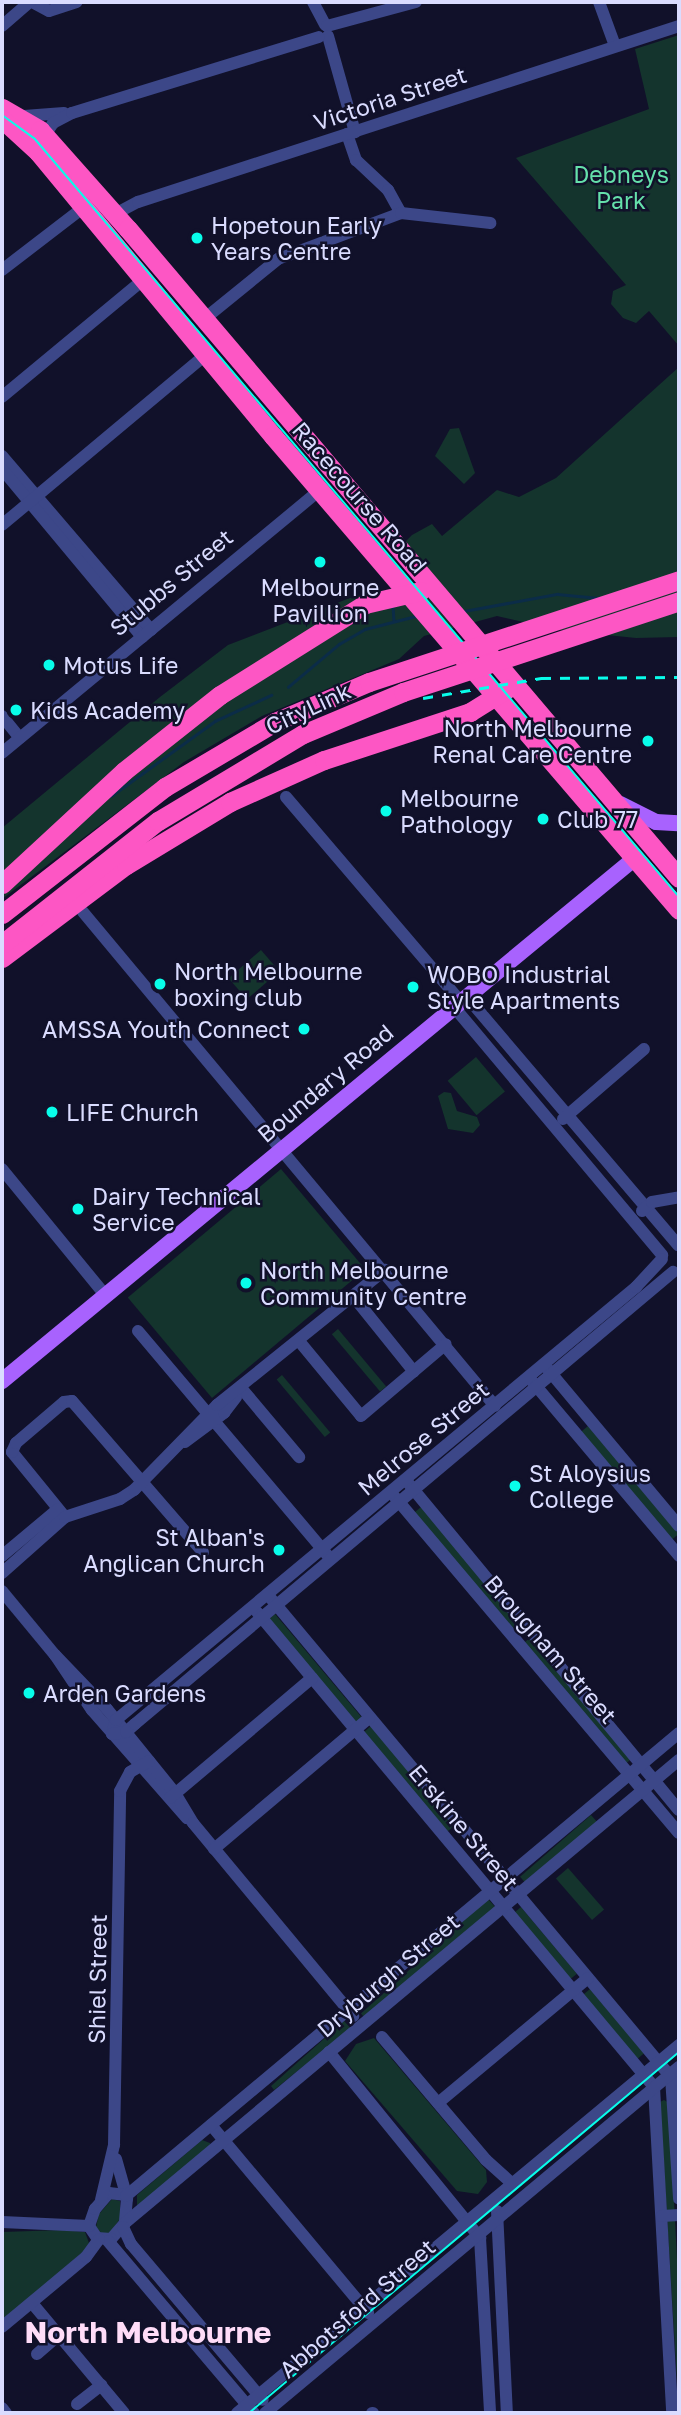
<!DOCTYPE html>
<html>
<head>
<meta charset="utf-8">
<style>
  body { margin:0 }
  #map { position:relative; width:681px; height:2415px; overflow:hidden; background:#11112a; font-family:"Golos Text",sans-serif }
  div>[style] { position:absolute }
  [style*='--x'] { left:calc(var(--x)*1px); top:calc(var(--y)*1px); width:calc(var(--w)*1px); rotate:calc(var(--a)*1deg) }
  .green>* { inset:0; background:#14342d; transform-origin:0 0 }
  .stream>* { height:2.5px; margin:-1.25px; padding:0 1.25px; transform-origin:1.25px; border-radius:1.25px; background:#0b2c48 }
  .minor>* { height:12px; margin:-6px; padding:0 6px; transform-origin:6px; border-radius:6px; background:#3c4788 }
  .major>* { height:16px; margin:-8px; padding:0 8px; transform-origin:8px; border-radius:8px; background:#a862fe }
  .highway>* { height:19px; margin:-9.5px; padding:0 9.5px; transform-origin:9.5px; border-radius:9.5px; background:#fd56c4 }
  .tram>* { height:2px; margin:-1px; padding:0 1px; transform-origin:1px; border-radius:1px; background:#08fdea }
  .rail>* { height:2.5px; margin-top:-1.25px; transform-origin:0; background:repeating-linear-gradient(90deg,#08fdea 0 10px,transparent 0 19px) }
  .highway-bridge>* { height:19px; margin:-9.5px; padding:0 9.5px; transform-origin:9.5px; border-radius:9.5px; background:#fd56c4 }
  .dots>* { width:19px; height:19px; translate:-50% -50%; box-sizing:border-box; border:4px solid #11112a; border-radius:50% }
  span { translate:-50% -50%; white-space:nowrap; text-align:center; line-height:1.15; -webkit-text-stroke:5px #11112a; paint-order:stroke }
  .street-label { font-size:23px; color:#dadcff }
  .park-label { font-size:23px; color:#65e0ab }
  .poi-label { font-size:23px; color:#dadcff }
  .left { translate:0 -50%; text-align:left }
  .right { translate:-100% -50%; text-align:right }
  .district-label { font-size:30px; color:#ffdcf8; font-weight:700 }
  .frame { position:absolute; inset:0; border:4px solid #dadcff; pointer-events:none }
</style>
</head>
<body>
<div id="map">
  <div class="green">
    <div style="clip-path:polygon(679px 35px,679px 346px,649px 311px,636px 323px,623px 318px,611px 304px,613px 291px,626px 285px,516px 158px,649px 109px,635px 49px)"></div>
    <div style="clip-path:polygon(679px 367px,679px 637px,636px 638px,558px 630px,497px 616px,424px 636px,399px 659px,262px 716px,184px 762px,2px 899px,2px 828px,160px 697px,228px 645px,355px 596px,444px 587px,405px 542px,412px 535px,432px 524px,442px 536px,497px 490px,519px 497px,556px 478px)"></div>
    <div style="clip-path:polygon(459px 428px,475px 473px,464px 484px,435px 456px,450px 429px)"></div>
    <div style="left:261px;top:950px;width:28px;height:43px;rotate:49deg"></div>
    <div style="left:476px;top:1057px;width:45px;height:37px;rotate:50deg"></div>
    <div style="clip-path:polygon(444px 1092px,451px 1093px,457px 1111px,477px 1117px,480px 1125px,473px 1133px,448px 1129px,438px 1096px)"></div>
    <div style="left:281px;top:1169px;width:131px;height:200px;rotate:50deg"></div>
    <div style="left:338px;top:1329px;width:75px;height:8px;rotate:50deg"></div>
    <div style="left:282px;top:1375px;width:75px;height:7px;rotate:50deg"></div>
    <div style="left:588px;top:1426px;width:141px;height:9px;rotate:50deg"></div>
    <div style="left:421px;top:1507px;width:158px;height:9px;rotate:50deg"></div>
    <div style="left:275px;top:1614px;width:136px;height:8px;rotate:50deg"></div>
    <div style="left:531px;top:1637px;width:158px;height:9px;rotate:50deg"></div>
    <div style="left:371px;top:1726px;width:130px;height:10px;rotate:50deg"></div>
    <div style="left:591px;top:1815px;width:9px;height:94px;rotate:49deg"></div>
    <div style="left:568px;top:1868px;width:55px;height:16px;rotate:49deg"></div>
    <div style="left:488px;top:1899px;width:12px;height:171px;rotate:48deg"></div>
    <div style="left:521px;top:1907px;width:87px;height:10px;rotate:50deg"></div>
    <div style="left:590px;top:1989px;width:84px;height:9px;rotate:50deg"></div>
    <div style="clip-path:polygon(344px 2021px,351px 2028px,274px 2090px,271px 2086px)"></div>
    <div style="clip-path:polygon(374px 2038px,486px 2170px,487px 2182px,478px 2194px,457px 2191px,345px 2061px,356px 2044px)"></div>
    <div style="clip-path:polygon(664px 2100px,669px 2103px,679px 2298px,679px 2413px,660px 2102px)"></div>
    <div style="clip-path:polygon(202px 2140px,210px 2143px,210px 2148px,137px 2208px,137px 2195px)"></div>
    <div style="clip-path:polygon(112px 2199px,120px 2201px,120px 2219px,110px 2233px,101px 2233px,96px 2227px,99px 2214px)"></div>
    <div style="clip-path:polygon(62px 2230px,85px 2232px,89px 2243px,84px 2251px,2px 2322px,2px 2232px)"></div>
  </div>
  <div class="stream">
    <div style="--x:393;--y:606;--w:14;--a:86"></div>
    <div style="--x:464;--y:611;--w:95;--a:-10.4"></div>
    <div style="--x:557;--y:594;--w:42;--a:5.4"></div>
    <div style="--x:288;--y:687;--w:67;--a:-40.1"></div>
    <div style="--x:339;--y:644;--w:30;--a:-30"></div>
    <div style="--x:365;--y:629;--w:53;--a:-14.3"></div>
    <div style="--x:177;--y:708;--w:10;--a:73"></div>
    <div style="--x:111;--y:796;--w:128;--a:-35.8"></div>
    <div style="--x:215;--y:721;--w:62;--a:-24.9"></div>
  </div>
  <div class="minor">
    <div style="--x:32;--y:2;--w:19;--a:28"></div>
    <div style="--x:49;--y:11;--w:29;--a:-18"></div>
    <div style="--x:313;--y:2;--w:26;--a:62"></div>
    <div style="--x:599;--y:2;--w:44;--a:69.9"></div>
    <div style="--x:2;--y:26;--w:37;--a:-41"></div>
    <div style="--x:327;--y:26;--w:92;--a:-15.1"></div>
    <div style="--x:328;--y:36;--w:100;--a:74.3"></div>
    <div style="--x:24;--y:116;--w:40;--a:-4.3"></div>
    <div style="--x:347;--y:134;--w:28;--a:71"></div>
    <div style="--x:356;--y:160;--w:44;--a:43.2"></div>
    <div style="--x:388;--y:190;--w:26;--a:61"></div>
    <div style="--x:45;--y:135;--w:14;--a:-56"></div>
    <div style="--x:53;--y:123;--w:21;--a:-28"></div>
    <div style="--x:72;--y:113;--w:258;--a:-17.1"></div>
    <div style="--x:115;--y:214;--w:26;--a:-28"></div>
    <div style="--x:138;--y:202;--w:569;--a:-18.02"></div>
    <div style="--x:2;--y:270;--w:103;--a:-37.5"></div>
    <div style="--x:203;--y:320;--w:97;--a:-39.1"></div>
    <div style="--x:278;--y:259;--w:131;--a:-20.5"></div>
    <div style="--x:401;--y:213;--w:90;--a:6.4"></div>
    <div style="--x:2;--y:397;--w:183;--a:-39.7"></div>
    <div style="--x:2;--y:456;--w:229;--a:49.4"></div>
    <div style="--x:2;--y:469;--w:219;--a:50.2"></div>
    <div style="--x:2;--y:525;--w:268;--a:-39.9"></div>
    <div style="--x:2;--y:716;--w:28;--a:51"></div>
    <div style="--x:2;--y:753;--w:413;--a:-39.6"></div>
    <div style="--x:286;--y:797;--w:270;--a:49.5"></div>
    <div style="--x:83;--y:912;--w:643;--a:50.17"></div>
    <div style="--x:467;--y:997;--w:326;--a:49.6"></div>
    <div style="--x:454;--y:1007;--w:324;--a:50"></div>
    <div style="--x:563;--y:1119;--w:107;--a:-40.8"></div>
    <div style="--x:2;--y:1169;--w:164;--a:50.7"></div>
    <div style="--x:642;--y:1211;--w:13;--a:-42"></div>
    <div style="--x:652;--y:1202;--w:27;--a:-10"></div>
    <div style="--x:353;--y:1296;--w:97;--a:51.2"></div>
    <div style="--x:138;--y:1331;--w:293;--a:49.8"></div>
    <div style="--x:299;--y:1341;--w:97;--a:50.4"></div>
    <div style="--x:361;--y:1416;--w:111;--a:-40.3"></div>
    <div style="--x:546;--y:1367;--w:207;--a:50.1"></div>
    <div style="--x:531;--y:1380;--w:230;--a:49.9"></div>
    <div style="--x:242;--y:1389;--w:89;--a:50"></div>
    <div style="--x:185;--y:1442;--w:49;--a:-36.6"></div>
    <div style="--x:224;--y:1413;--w:20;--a:-53"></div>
    <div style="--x:409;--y:1484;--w:423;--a:50.4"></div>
    <div style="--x:394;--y:1496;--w:441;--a:49.8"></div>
    <div style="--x:65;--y:1517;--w:84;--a:-129.2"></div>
    <div style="--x:12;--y:1452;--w:10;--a:-66"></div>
    <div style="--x:16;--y:1443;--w:63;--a:-40.5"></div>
    <div style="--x:64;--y:1402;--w:8;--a:-7"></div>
    <div style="--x:72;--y:1401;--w:200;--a:49.1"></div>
    <div style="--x:2;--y:1556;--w:73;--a:-40"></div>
    <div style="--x:2;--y:1573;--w:84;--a:-41.6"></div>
    <div style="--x:65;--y:1517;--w:58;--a:-18.1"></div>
    <div style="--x:120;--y:1499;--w:17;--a:-33"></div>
    <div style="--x:134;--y:1490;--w:119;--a:-45.7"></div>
    <div style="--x:217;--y:1405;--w:216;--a:-38.8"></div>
    <div style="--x:2;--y:1591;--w:83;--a:50.4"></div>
    <div style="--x:55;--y:1655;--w:66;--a:56.1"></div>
    <div style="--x:92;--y:1710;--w:144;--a:48.7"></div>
    <div style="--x:268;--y:1595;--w:628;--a:50.1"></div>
    <div style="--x:671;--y:2077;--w:122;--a:86.2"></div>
    <div style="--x:257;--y:1612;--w:619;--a:50.11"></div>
    <div style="--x:55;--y:1655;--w:75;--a:46.1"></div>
    <div style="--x:107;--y:1709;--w:108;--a:51"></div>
    <div style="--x:175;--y:1793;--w:35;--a:59"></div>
    <div style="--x:193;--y:1823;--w:251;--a:50.3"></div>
    <div style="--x:112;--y:1734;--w:15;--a:-74"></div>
    <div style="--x:116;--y:1720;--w:677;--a:-39.78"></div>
    <div style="--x:636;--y:1287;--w:38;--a:-47"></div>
    <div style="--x:112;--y:1734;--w:14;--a:-8"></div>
    <div style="--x:126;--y:1732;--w:12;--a:-42"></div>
    <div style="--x:135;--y:1724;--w:703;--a:-40.04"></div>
    <div style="--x:170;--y:1798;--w:186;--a:-40.2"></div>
    <div style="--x:214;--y:1849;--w:203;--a:-40.2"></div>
    <div style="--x:382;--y:2037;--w:161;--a:49.8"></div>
    <div style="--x:486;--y:2160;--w:36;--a:42"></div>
    <div style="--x:329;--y:2052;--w:240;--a:50.9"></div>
    <div style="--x:480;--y:2238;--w:175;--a:86.7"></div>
    <div style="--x:654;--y:2087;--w:326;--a:86.8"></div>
    <div style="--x:438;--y:2103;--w:195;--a:-39.8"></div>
    <div style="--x:211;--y:2125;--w:245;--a:50.1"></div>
    <div style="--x:116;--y:2159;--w:41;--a:74.2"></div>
    <div style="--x:127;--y:2198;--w:25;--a:95"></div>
    <div style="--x:125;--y:2223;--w:21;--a:131"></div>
    <div style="--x:111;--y:2239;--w:14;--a:-176"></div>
    <div style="--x:97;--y:2238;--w:14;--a:-124"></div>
    <div style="--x:89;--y:2226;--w:18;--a:-71"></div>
    <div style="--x:95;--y:2209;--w:21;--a:-49"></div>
    <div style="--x:109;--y:2193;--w:17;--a:7"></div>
    <div style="--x:126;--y:2196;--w:721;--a:-39.94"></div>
    <div style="--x:101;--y:2200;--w:57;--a:-76.7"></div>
    <div style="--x:114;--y:2145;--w:354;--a:-89"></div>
    <div style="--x:120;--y:1791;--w:21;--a:-62"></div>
    <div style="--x:130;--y:1772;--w:22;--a:-30"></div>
    <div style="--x:497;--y:2211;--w:202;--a:87.2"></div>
    <div style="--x:662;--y:2216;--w:17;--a:-3"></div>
    <div style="--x:2;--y:2222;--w:87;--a:2.6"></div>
    <div style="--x:125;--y:2223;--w:722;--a:-39.89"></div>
    <div style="--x:123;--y:2227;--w:19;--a:65"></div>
    <div style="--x:131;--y:2244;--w:204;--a:49.8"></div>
    <div style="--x:108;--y:2241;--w:226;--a:49.7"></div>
    <div style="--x:32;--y:2303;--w:143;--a:50.1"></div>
    <div style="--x:2;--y:2327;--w:109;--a:-39.8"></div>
    <div style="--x:86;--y:2257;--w:22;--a:-54"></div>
    <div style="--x:37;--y:2354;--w:29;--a:-41"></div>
    <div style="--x:77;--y:2404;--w:31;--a:-38"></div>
    <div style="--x:2;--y:2408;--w:6;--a:51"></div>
    <div style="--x:237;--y:2413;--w:575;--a:-39.78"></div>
    <div style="--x:265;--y:2413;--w:540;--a:-39.89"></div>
    <div style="--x:372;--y:2413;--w:1;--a:0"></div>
  </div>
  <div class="major">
    <div style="--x:620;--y:804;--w:40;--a:26.6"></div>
    <div style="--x:656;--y:822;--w:22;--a:3"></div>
    <div style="--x:2;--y:1381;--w:821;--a:-39.56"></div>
  </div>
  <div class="highway">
    <div style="--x:2;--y:108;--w:44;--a:30.1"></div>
    <div style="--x:40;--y:130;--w:132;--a:48.4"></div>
    <div style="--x:128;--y:229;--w:851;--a:49.67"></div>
    <div style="--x:2;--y:119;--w:49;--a:42.5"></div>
    <div style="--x:38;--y:152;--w:369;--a:50.4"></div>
    <div style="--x:273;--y:436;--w:624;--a:49.42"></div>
    <div style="--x:2;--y:884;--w:166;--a:-42.8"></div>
    <div style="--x:124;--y:771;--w:122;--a:-38.4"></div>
    <div style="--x:220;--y:695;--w:171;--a:-32.1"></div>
    <div style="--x:365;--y:604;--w:57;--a:-13.1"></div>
    <div style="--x:2;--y:958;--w:155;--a:-36.9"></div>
    <div style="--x:126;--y:865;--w:122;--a:-31.2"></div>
    <div style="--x:230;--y:802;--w:103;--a:-24.1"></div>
    <div style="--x:324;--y:760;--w:154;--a:-18.2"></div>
    <div style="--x:470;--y:712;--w:44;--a:-31.9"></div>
  </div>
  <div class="tram">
    <div style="--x:2;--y:115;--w:39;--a:36"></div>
    <div style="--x:34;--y:138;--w:996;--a:49.64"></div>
    <div style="--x:249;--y:2413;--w:561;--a:-40.01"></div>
  </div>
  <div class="rail">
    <div style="--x:423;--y:698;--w:120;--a:-9.6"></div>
    <div style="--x:541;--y:678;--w:138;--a:-0.4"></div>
  </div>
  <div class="highway-bridge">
    <div style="--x:2;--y:914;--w:207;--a:-37.9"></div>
    <div style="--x:165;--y:787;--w:128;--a:-30.6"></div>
    <div style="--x:275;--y:722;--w:102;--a:-23.1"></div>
    <div style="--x:369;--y:682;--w:326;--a:-18.2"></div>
    <div style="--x:2;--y:944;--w:199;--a:-38.3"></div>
    <div style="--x:158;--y:821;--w:169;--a:-31"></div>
    <div style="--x:303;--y:734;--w:108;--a:-22.8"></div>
    <div style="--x:403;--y:692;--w:291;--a:-18.2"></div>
  </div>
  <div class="dots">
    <div style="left:197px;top:238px;background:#08fdea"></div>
    <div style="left:320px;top:562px;background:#08fdea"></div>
    <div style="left:49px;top:665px;background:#08fdea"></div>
    <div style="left:16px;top:710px;background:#08fdea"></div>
    <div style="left:648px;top:741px;background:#08fdea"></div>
    <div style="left:386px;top:811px;background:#08fdea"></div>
    <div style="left:543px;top:819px;background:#08fdea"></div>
    <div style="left:160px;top:984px;background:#08fdea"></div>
    <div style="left:413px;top:987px;background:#08fdea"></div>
    <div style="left:304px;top:1029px;background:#08fdea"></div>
    <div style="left:52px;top:1112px;background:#08fdea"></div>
    <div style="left:78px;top:1209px;background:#08fdea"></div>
    <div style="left:246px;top:1283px;background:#08fdea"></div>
    <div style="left:515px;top:1486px;background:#08fdea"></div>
    <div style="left:279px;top:1550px;background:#08fdea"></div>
    <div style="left:29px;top:1693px;background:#08fdea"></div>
  </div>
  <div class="street-label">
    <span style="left:390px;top:98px;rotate:-18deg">Victoria Street</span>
    <span style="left:360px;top:497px;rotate:49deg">Racecourse Road</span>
    <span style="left:171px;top:582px;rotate:-40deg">Stubbs Street</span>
    <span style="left:308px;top:708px;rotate:-25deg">CityLink</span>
    <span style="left:325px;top:1083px;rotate:-40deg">Boundary Road</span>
    <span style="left:423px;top:1438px;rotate:-40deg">Melrose Street</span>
    <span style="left:551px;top:1649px;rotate:49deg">Brougham Street</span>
    <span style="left:464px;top:1827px;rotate:50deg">Erskine Street</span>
    <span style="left:388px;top:1975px;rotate:-40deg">Dryburgh Street</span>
    <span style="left:97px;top:1979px;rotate:-89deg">Shiel Street</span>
    <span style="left:357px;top:2308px;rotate:-41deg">Abbotsford Street</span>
  </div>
  <div class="park-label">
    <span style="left:621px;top:187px">Debneys<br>Park</span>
  </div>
  <div class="poi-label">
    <span class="left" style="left:211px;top:238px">Hopetoun Early<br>Years Centre</span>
    <span style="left:320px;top:600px">Melbourne<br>Pavillion</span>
    <span class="left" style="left:63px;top:665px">Motus Life</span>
    <span class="left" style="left:30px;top:710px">Kids Academy</span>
    <span class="right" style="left:632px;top:741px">North Melbourne<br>Renal Care Centre</span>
    <span class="left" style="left:400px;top:811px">Melbourne<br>Pathology</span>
    <span class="left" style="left:557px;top:819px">Club 77</span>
    <span class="left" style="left:174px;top:984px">North Melbourne<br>boxing club</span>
    <span class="left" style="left:427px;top:987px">WOBO Industrial<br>Style Apartments</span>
    <span class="right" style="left:290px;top:1029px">AMSSA Youth Connect</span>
    <span class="left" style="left:66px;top:1112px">LIFE Church</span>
    <span class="left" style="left:92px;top:1209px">Dairy Technical<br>Service</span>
    <span class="left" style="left:260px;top:1283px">North Melbourne<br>Community Centre</span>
    <span class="left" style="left:529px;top:1486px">St Aloysius<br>College</span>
    <span class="right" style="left:265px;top:1550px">St Alban's<br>Anglican Church</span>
    <span class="left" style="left:43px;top:1693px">Arden Gardens</span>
  </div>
  <div class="district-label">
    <span style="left:148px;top:2332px">North Melbourne</span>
  </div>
  <div class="frame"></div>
</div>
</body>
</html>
